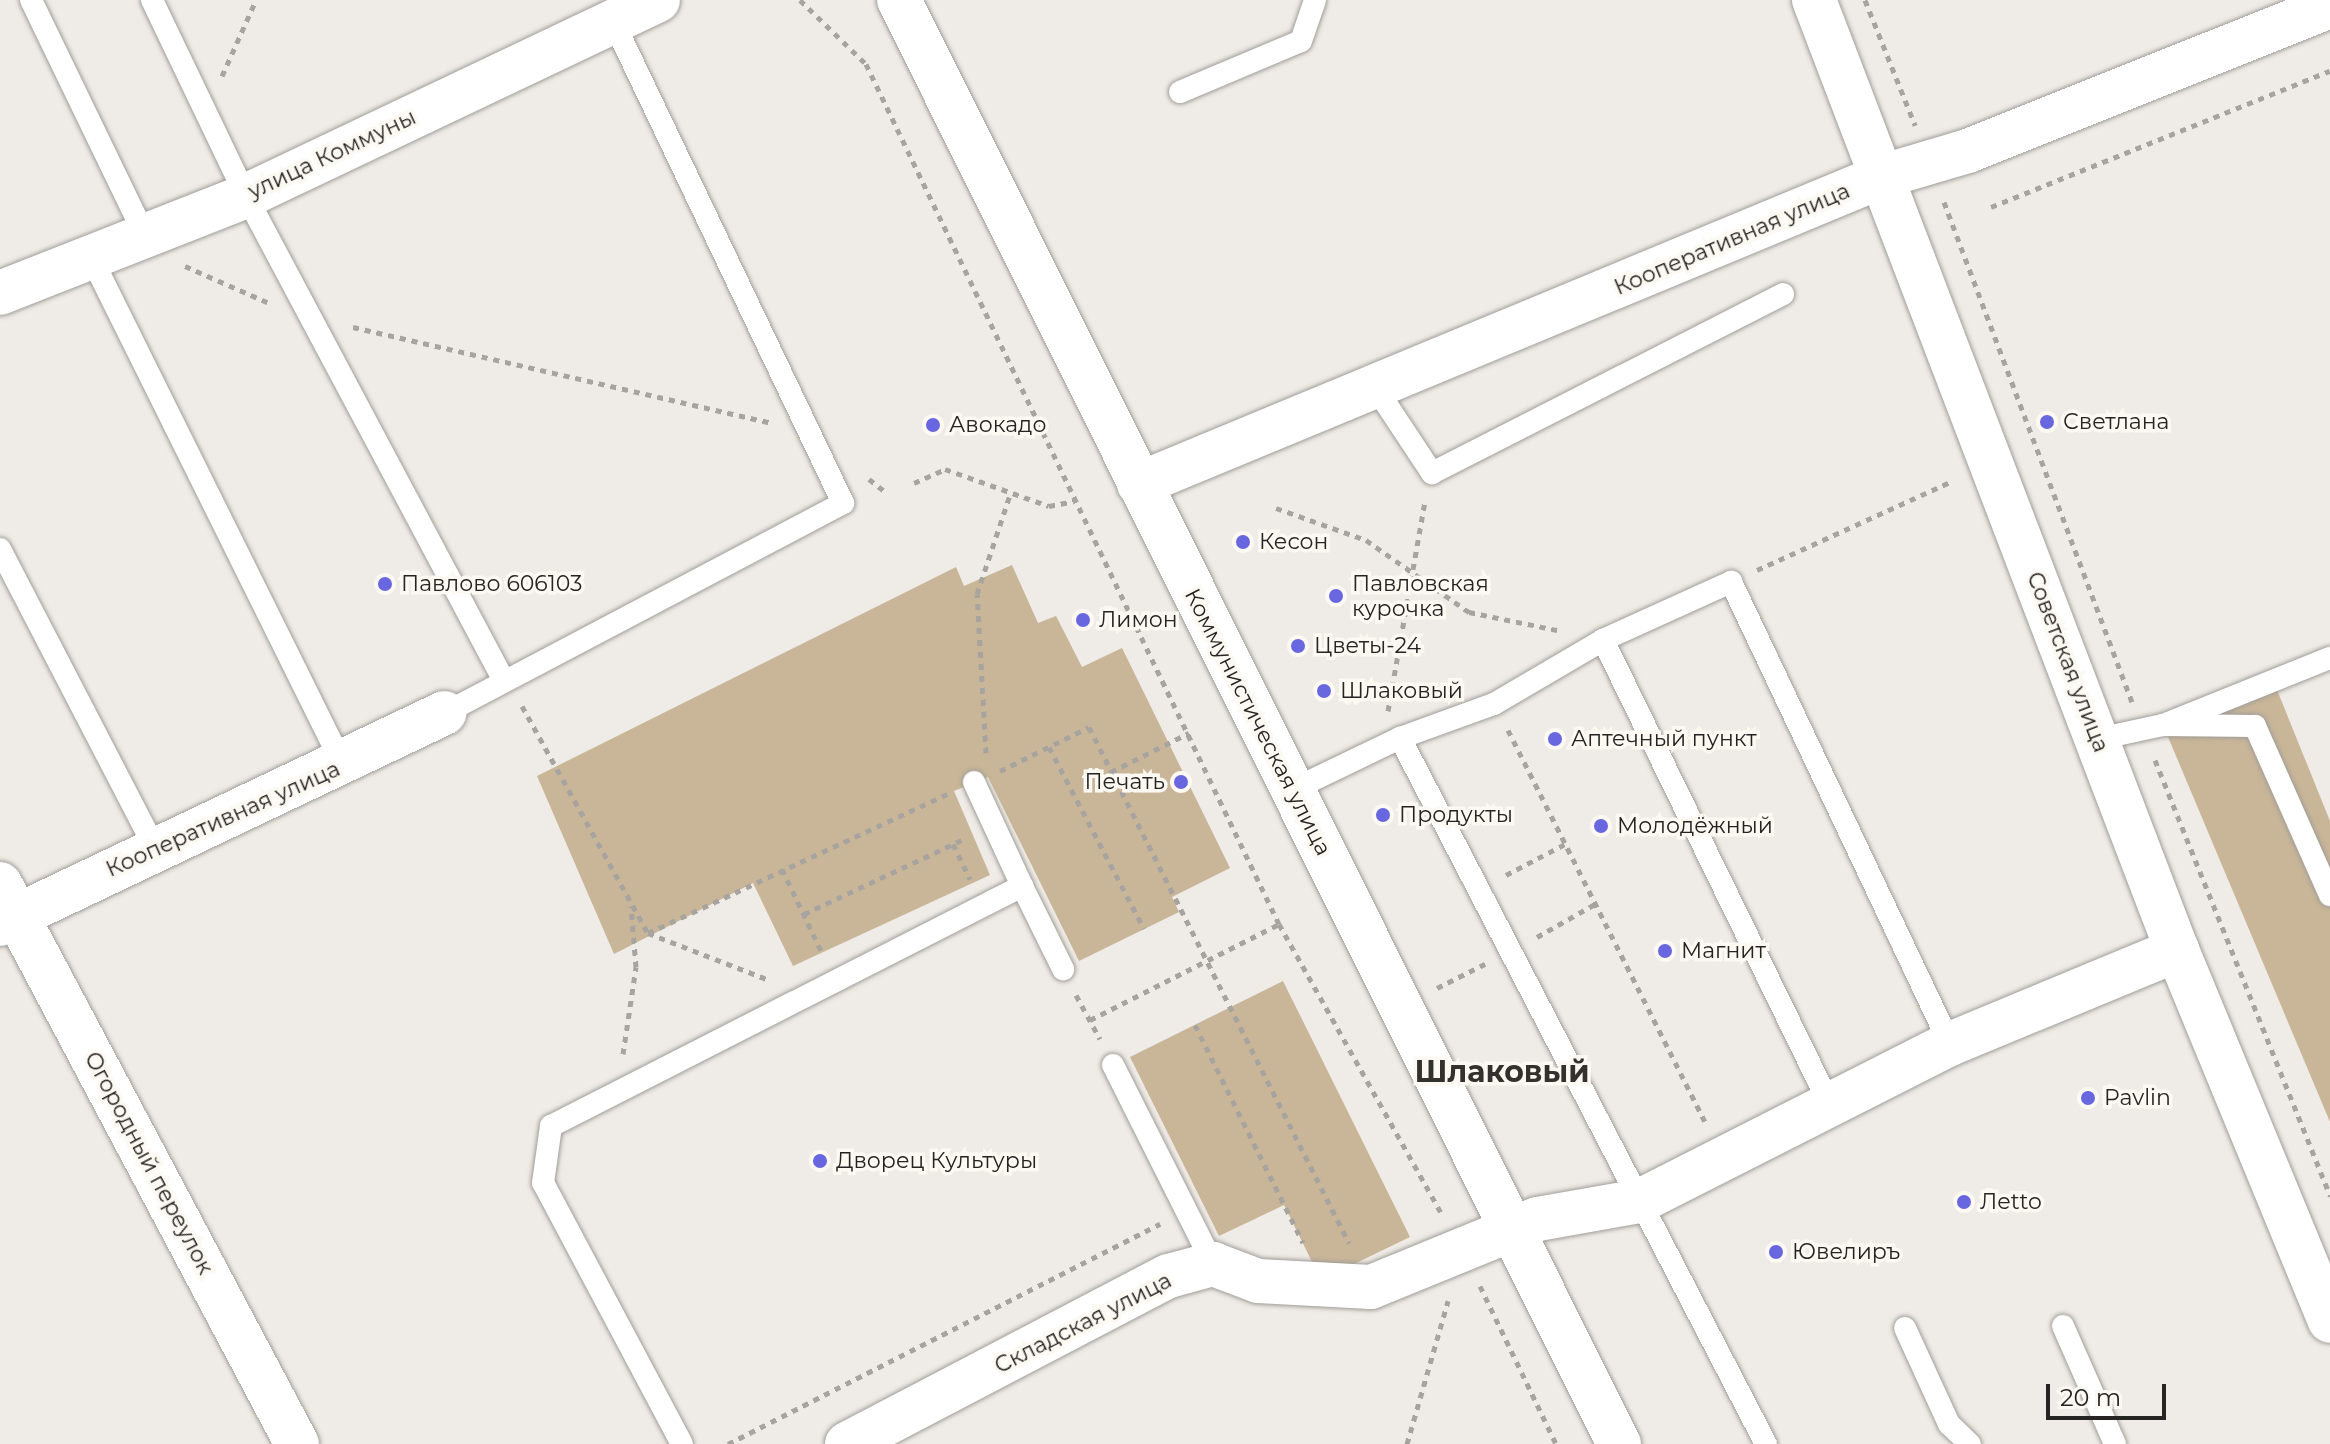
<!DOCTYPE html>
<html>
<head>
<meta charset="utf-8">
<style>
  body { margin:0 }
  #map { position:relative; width:2330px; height:1444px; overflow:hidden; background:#efebe6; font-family:Montserrat,sans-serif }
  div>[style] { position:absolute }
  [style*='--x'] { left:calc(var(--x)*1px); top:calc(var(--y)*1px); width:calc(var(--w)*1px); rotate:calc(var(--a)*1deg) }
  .green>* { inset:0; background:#c9b698 }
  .path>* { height:5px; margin-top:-2.5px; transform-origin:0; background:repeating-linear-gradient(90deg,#a7a4a0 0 6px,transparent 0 12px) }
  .roads { filter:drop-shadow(0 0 2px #a19d98) drop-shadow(0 0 2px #a19d98) }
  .service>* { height:22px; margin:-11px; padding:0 11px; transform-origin:11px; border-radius:11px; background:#fff }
  .minor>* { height:44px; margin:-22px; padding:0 22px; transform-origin:22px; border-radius:22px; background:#fff }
  .tertiary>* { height:44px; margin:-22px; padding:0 22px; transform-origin:22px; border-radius:22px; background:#fff }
  .secondary>* { height:44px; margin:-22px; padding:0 22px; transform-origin:22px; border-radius:22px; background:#fff }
  .dots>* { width:22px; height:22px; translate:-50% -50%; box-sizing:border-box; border:4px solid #fcf9f3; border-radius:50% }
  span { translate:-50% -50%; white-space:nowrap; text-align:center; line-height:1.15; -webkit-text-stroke:7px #fcf9f3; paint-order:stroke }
  .street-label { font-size:22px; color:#252422 }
  .poi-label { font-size:22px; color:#252422 }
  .left { translate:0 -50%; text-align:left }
  .right { translate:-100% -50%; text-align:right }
  .district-label { font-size:30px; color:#33312d; font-weight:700 }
  .scale { position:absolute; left:2046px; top:1384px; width:120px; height:36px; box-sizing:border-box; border:4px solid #252422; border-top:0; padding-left:10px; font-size:24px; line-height:28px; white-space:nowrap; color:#252422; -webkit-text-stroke:6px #fcf9f3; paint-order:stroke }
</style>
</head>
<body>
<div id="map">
  <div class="green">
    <div style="clip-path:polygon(1012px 565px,1038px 623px,1056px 616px,1082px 667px,1122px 648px,1230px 868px,1172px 897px,1179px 912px,1079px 961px,988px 777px,954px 791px,990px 875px,793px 966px,753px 883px,614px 954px,537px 776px,956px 567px,964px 586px)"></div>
    <div style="clip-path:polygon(2273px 680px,2330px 821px,2330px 1122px,2163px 725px)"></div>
    <div style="clip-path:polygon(1283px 981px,1410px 1237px,1321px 1280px,1284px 1205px,1219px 1236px,1130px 1057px)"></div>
  </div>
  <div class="path">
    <div style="--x:800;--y:0;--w:92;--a:44.1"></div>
    <div style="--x:866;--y:64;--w:954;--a:64.35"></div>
    <div style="--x:1279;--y:924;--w:333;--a:60.7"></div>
    <div style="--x:1865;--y:0;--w:135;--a:68.2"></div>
    <div style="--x:222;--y:76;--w:83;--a:-65.9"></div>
    <div style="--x:1944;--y:202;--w:534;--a:69.39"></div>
    <div style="--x:1991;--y:207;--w:365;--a:-21.9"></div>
    <div style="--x:185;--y:266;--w:90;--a:23.7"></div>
    <div style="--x:353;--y:327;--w:430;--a:12.9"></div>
    <div style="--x:869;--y:479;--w:23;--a:38"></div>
    <div style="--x:914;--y:483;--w:34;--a:-24"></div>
    <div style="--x:945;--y:469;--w:110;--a:19.6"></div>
    <div style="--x:1049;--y:506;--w:25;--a:-11"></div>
    <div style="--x:1276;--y:508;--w:96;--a:19.6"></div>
    <div style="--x:1366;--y:540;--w:126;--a:35"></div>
    <div style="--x:1469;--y:612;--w:90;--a:11.6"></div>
    <div style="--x:1757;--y:570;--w:214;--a:-24.5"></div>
    <div style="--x:522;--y:706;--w:260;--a:61"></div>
    <div style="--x:648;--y:933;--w:130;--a:21.2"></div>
    <div style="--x:1388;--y:711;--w:213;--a:-80"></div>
    <div style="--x:1508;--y:730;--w:438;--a:63.3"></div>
    <div style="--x:1049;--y:747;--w:205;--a:62.4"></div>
    <div style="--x:986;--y:753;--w:159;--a:-93.2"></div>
    <div style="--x:977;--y:594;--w:108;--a:-71.6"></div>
    <div style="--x:2155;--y:760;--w:470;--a:68.1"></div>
    <div style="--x:1000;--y:771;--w:99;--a:-26.3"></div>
    <div style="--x:1089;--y:727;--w:578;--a:63.26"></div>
    <div style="--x:1111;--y:772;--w:87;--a:-26.6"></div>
    <div style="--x:953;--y:844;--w:39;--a:64"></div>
    <div style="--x:782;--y:869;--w:95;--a:64.5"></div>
    <div style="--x:1506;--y:875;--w:67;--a:-27.7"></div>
    <div style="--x:804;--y:914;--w:179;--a:-25.1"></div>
    <div style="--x:648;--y:933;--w:330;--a:-24.9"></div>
    <div style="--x:1537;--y:937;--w:67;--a:-29.6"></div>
    <div style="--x:1437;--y:988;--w:54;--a:-26.6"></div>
    <div style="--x:1076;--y:995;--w:50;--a:61.4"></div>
    <div style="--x:1090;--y:1020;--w:212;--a:-26.9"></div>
    <div style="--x:1195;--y:1025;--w:243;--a:63.6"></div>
    <div style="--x:623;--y:1054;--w:88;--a:-81.5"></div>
    <div style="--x:636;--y:967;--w:61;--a:-94.7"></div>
    <div style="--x:1480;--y:1286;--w:175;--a:64.3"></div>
    <div style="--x:728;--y:1444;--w:485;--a:-27"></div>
    <div style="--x:1407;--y:1444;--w:149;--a:-74"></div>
  </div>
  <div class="roads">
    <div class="service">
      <div style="--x:31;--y:0;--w:264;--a:64.2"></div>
      <div style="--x:152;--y:0;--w:217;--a:64.4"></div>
      <div style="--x:246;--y:196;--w:545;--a:61.98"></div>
      <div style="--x:1180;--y:92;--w:131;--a:-22.9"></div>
      <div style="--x:1301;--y:41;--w:43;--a:-71.1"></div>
      <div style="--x:92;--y:259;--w:565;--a:63.62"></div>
      <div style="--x:1377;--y:390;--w:100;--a:56.5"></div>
      <div style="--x:1432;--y:473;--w:394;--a:-27"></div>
      <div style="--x:0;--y:549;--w:337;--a:62.6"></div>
      <div style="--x:1603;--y:640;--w:515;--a:63.98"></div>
      <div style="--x:445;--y:713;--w:450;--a:-27.8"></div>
      <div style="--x:843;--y:503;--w:534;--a:-115.51"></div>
      <div style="--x:2163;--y:725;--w:92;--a:0.6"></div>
      <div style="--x:2255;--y:726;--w:185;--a:66.1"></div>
      <div style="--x:1400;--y:738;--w:100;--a:-19.9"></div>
      <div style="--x:1494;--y:704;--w:126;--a:-30.4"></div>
      <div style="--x:1603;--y:640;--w:141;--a:-24.4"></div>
      <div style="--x:1731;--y:582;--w:511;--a:64.64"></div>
      <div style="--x:2098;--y:739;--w:66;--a:-12.2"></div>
      <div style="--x:2163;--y:725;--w:180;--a:-21.9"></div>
      <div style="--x:974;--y:782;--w:115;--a:65.2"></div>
      <div style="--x:1292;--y:790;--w:120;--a:-25.7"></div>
      <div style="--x:1400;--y:738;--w:795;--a:62.6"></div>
      <div style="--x:1113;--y:1065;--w:223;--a:63.3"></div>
      <div style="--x:2063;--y:1326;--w:129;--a:66.2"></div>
      <div style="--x:1905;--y:1328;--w:106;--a:65.4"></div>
      <div style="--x:1949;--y:1424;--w:29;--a:44"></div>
      <div style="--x:682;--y:1444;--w:296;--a:-118"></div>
      <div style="--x:543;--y:1183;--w:58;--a:-82"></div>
      <div style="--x:551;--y:1126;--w:529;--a:-27"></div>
      <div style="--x:1022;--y:886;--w:93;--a:63.7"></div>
    </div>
    <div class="minor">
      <div style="--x:0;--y:293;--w:264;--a:-21.5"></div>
      <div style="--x:246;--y:196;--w:456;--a:-25.4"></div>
      <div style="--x:1139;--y:484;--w:802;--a:-22.5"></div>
      <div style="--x:1880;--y:177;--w:92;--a:-16.5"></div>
      <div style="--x:1968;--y:151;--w:390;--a:-21.8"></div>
      <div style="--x:0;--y:884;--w:634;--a:62.06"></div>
      <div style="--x:0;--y:924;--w:492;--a:-25.4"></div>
      <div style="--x:847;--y:1444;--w:363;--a:-27.6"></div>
      <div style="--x:1169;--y:1276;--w:46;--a:-15.3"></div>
      <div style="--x:1213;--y:1264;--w:48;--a:20.7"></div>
      <div style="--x:1258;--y:1281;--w:113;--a:3"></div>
      <div style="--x:1371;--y:1287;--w:180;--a:-22.2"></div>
      <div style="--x:1538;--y:1219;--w:104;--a:-10"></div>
      <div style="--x:1640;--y:1201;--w:347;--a:-26.9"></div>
      <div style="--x:1950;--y:1044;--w:246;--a:-22.5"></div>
    </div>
    <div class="tertiary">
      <div style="--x:1814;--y:0;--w:1017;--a:69.09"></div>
      <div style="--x:2177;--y:950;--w:401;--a:67.6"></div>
    </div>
    <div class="secondary">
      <div style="--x:899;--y:0;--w:1614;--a:63.5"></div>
    </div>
  </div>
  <div class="dots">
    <div style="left:2047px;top:422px;background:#6867e0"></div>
    <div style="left:933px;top:425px;background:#6867e0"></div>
    <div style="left:1243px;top:542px;background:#6867e0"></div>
    <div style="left:385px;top:584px;background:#6867e0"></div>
    <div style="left:1336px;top:596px;background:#6867e0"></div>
    <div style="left:1083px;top:620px;background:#6867e0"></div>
    <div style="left:1298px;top:646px;background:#6867e0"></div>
    <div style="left:1324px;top:691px;background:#6867e0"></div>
    <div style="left:1555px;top:739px;background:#6867e0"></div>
    <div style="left:1181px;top:782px;background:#6867e0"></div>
    <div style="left:1383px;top:815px;background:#6867e0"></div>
    <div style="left:1601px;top:826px;background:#6867e0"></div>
    <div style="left:1665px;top:951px;background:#6867e0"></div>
    <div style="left:2088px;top:1098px;background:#6867e0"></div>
    <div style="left:820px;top:1161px;background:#6867e0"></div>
    <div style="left:1964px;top:1202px;background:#6867e0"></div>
    <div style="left:1776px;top:1252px;background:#6867e0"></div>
  </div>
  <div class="street-label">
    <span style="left:332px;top:154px;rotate:-25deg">улица Коммуны</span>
    <span style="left:1732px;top:239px;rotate:-23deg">Кооперативная улица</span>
    <span style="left:2068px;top:662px;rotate:69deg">Советская улица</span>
    <span style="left:1258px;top:722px;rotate:63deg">Коммунистическая улица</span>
    <span style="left:223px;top:819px;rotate:-24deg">Кооперативная улица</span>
    <span style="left:149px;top:1163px;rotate:62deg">Огородный переулок</span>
    <span style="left:1083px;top:1323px;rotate:-27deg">Складская улица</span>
  </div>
  <div class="poi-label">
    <span class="left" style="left:2063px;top:422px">Светлана</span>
    <span class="left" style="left:949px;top:425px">Авокадо</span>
    <span class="left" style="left:1259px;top:542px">Кесон</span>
    <span class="left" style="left:1352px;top:596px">Павловская<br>курочка</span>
    <span class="left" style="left:401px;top:584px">Павлово 606103</span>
    <span class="left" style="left:1099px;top:620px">Лимон</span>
    <span class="left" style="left:1314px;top:646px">Цветы-24</span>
    <span class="left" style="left:1340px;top:691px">Шлаковый</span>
    <span class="left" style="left:1571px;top:739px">Аптечный пункт</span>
    <span class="right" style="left:1165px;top:782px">Печать</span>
    <span class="left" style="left:1399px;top:815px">Продукты</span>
    <span class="left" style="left:1617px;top:826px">Молодёжный</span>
    <span class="left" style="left:1681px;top:951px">Магнит</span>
    <span class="left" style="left:2104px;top:1098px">Pavlin</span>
    <span class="left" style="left:836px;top:1161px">Дворец Культуры</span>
    <span class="left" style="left:1980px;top:1202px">Леtto</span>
    <span class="left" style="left:1792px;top:1252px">Ювелиръ</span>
  </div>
  <div class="district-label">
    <span style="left:1502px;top:1072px">Шлаковый</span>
  </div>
  <div class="scale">20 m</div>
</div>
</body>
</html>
